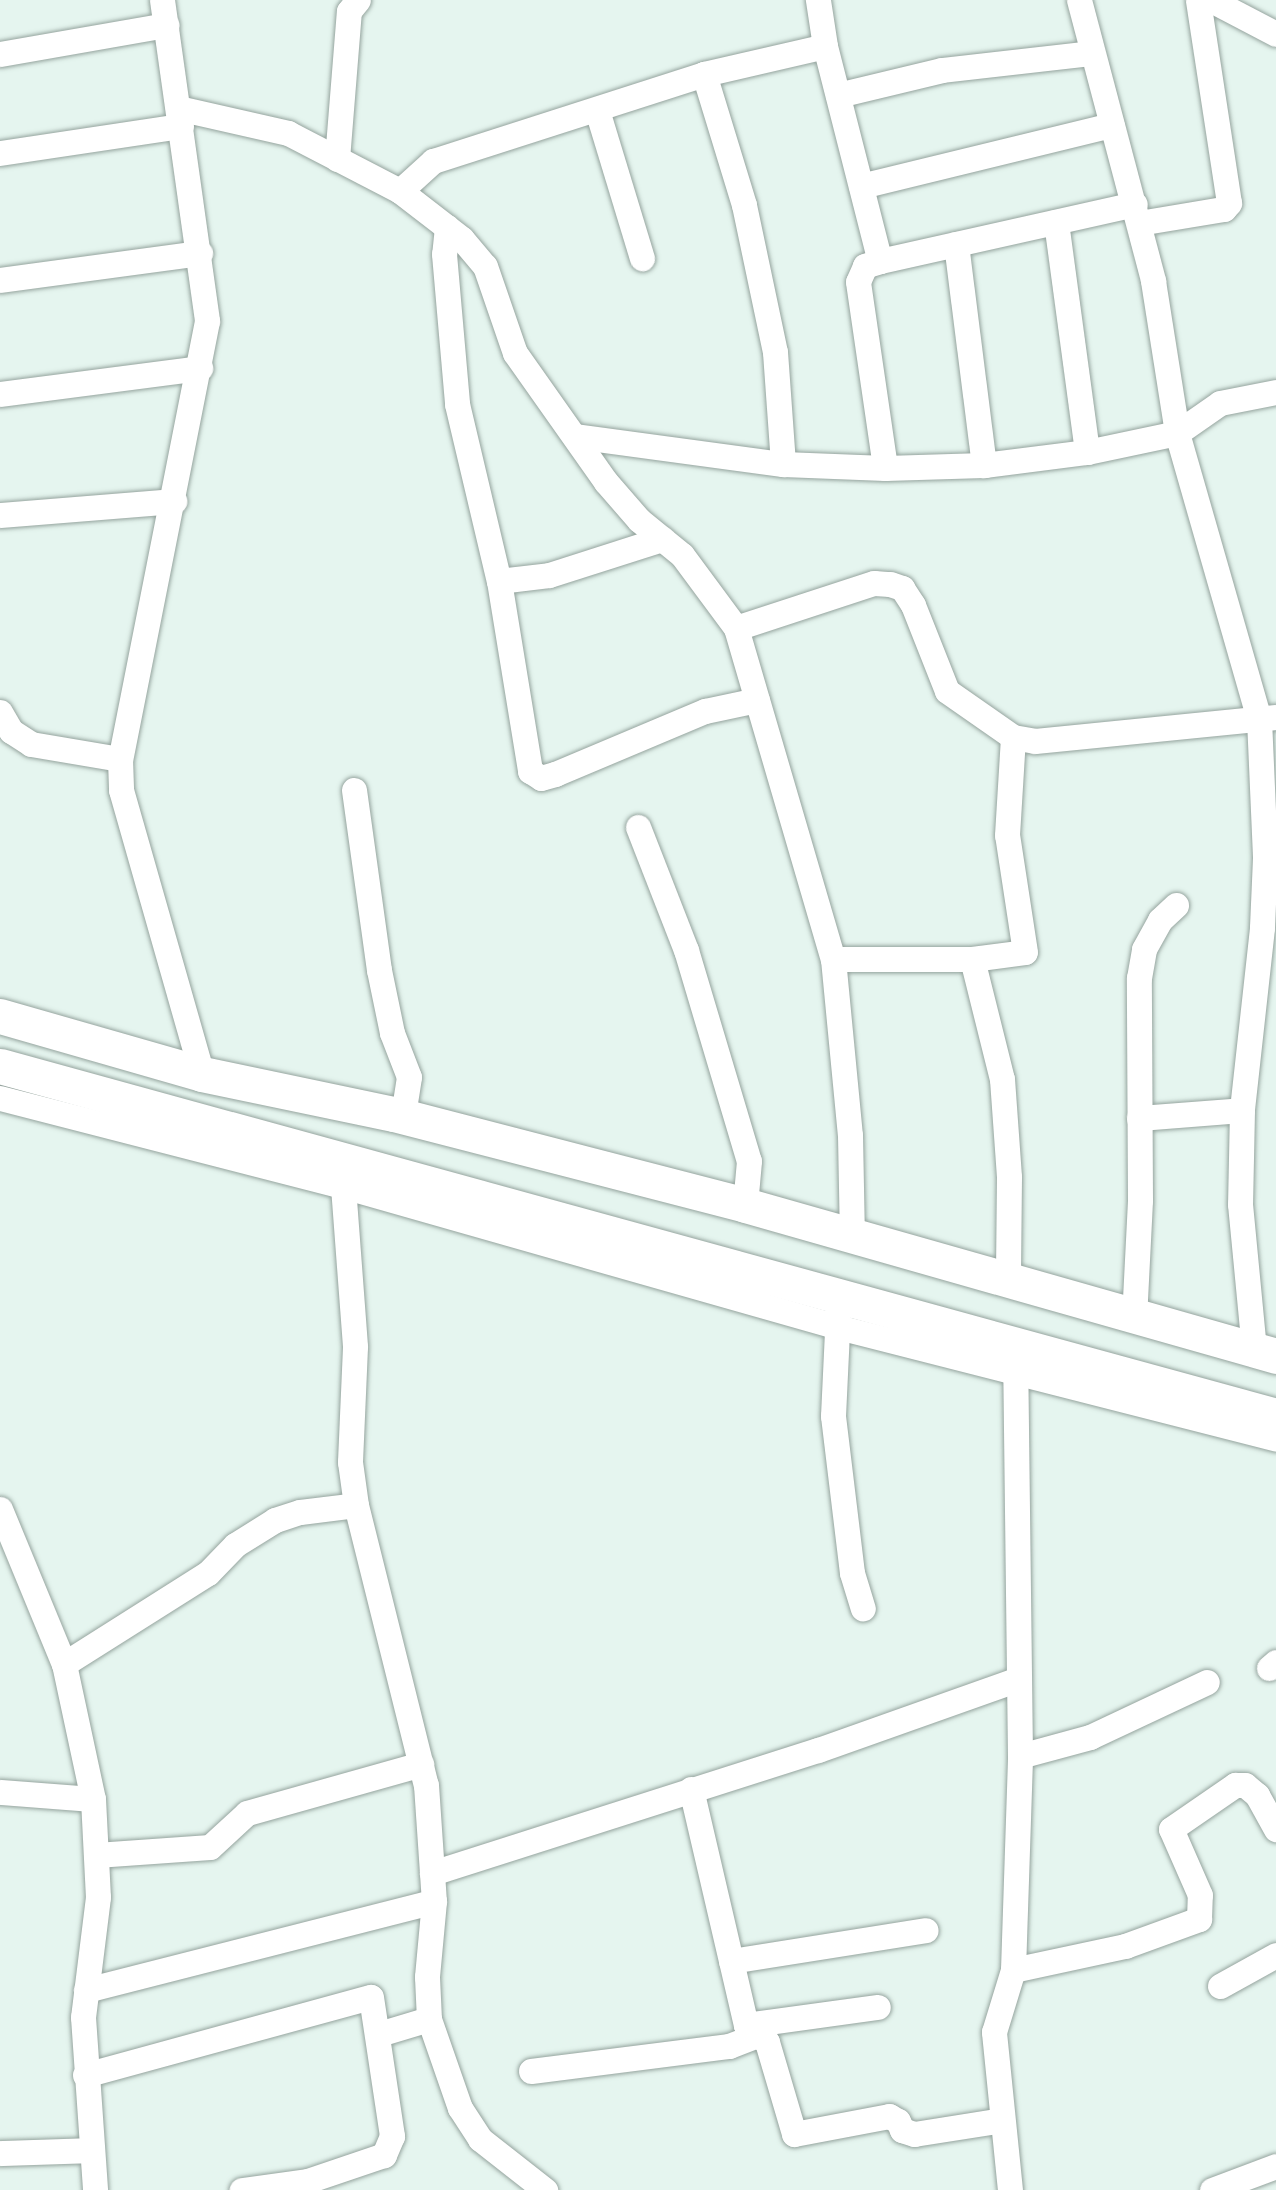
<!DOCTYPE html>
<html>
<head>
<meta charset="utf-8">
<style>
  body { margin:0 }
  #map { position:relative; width:1276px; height:2190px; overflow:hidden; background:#e5f5ef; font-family:Bitter,serif }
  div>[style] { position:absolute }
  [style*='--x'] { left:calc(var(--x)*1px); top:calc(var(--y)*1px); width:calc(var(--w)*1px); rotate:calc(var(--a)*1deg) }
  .roads { filter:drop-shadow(0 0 2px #95a49e) drop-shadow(0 0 2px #95a49e) }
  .minor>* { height:25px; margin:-12.5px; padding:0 12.5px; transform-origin:12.5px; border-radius:12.5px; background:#fff }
  .secondary>* { height:35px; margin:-17.5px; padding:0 17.5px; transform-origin:17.5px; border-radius:17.5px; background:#fff }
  span { translate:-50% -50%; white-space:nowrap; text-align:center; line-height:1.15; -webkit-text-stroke:10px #e5f5ef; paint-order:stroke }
</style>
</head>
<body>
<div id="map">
  <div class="roads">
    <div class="minor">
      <div style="--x:162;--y:0;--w:324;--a:82"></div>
      <div style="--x:207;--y:321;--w:447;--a:101.2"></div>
      <div style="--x:120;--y:759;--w:31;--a:88"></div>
      <div style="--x:121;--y:790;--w:295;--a:74.1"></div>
      <div style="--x:1079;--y:0;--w:291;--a:75.2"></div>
      <div style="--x:1153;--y:281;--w:154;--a:81"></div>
      <div style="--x:1177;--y:433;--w:298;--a:74"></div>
      <div style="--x:1259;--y:719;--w:139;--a:87.5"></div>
      <div style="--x:1265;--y:858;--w:70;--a:92.5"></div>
      <div style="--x:1262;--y:928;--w:183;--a:96.3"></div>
      <div style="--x:1242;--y:1110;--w:94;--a:91.2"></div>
      <div style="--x:1240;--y:1204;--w:147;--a:84.5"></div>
      <div style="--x:1211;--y:0;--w:73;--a:27.6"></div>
      <div style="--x:825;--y:46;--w:222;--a:75.7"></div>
      <div style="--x:880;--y:261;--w:261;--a:-12.6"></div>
      <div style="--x:0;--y:54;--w:169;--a:-9.9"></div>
      <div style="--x:704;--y:74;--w:137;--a:73"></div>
      <div style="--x:744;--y:205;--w:150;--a:78.1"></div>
      <div style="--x:775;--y:352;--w:112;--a:85.9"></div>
      <div style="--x:783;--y:464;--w:102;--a:2.2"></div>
      <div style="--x:885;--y:468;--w:99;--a:-1.7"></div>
      <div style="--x:984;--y:465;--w:104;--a:-7.2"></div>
      <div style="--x:1087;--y:452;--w:92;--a:-11.9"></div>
      <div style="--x:1177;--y:433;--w:52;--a:-34.9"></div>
      <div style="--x:1220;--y:403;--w:57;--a:-11.1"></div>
      <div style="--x:838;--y:95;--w:107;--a:-13.5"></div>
      <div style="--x:942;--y:70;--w:150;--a:-6.5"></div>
      <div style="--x:178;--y:108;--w:113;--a:12.8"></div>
      <div style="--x:288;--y:133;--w:126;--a:27.4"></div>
      <div style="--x:400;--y:191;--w:78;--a:37.7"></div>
      <div style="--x:462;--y:239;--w:35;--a:50"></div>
      <div style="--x:485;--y:266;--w:92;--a:71"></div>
      <div style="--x:515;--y:353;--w:158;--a:54.8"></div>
      <div style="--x:606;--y:482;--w:50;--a:49"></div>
      <div style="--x:639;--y:520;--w:55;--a:39.1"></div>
      <div style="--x:682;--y:555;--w:91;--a:53.5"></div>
      <div style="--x:736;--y:628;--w:345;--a:73.7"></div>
      <div style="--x:833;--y:959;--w:177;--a:84.5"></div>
      <div style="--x:850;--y:1135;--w:104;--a:88.9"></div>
      <div style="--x:597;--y:110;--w:155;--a:73.1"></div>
      <div style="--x:0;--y:153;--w:183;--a:-8.5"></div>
      <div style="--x:337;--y:159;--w:148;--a:-85.4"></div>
      <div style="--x:349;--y:11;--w:14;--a:-51"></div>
      <div style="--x:861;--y:186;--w:258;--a:-13.7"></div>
      <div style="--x:400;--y:191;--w:45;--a:-42.3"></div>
      <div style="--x:433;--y:161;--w:285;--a:-17.8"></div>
      <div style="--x:704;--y:74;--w:124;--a:-13"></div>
      <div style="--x:825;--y:46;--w:47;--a:-98.7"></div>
      <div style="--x:1056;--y:222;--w:232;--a:82.3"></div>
      <div style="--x:1139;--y:223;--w:86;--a:-9.4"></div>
      <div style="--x:1224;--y:209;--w:8;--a:-50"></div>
      <div style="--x:1229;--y:203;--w:205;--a:-98.7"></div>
      <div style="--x:447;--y:227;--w:27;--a:96"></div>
      <div style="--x:444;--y:254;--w:151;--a:85"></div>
      <div style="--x:457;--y:404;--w:182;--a:76.7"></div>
      <div style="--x:499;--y:581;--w:193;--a:80.7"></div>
      <div style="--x:530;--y:771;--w:13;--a:32"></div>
      <div style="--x:541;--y:778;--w:15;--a:-16"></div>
      <div style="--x:555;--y:774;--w:163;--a:-22.8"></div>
      <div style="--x:705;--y:711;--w:53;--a:-11.9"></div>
      <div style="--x:956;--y:244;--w:223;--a:82.8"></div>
      <div style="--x:880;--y:261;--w:16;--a:162"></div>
      <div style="--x:865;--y:266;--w:17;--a:114"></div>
      <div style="--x:858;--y:282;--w:188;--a:81.7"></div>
      <div style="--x:0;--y:280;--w:202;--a:-7.7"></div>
      <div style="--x:0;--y:394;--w:202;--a:-7.4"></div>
      <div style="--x:575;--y:436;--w:210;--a:7.7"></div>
      <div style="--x:0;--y:515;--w:175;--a:-4.6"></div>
      <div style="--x:499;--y:581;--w:50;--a:-6.8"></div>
      <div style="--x:549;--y:575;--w:119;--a:-17.7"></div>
      <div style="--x:736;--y:628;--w:145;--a:-18.1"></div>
      <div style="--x:874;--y:583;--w:16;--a:4"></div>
      <div style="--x:890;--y:584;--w:13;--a:18"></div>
      <div style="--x:902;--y:588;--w:20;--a:57"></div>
      <div style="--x:913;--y:605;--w:92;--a:68.4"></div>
      <div style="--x:947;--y:691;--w:80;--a:34.9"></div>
      <div style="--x:1013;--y:737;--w:22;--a:10"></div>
      <div style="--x:1035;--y:741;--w:242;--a:-5.7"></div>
      <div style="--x:0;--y:712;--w:22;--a:60"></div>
      <div style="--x:11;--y:731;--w:24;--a:33"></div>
      <div style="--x:31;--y:744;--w:90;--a:9.6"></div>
      <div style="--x:354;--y:790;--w:182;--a:82.1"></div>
      <div style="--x:379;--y:970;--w:64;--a:78.3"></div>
      <div style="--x:392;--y:1033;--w:47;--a:68.9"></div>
      <div style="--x:409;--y:1077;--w:26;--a:99"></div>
      <div style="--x:405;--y:1103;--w:16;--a:135"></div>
      <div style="--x:638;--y:827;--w:132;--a:68.7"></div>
      <div style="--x:686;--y:950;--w:220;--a:73.4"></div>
      <div style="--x:749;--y:1161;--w:44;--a:95.2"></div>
      <div style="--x:833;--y:959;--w:139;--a:0"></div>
      <div style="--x:972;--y:959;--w:53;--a:-7.5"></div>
      <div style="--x:1025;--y:952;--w:118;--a:-98.7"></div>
      <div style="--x:1007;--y:835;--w:98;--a:-86.5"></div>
      <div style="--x:972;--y:959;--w:124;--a:76"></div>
      <div style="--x:1002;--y:1079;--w:98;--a:85.9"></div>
      <div style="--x:1009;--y:1177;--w:102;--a:90.6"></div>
      <div style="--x:0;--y:1098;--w:354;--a:14.4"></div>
      <div style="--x:343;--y:1186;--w:515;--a:15.9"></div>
      <div style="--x:838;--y:1327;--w:452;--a:14.3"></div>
      <div style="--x:1139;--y:1118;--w:103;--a:-4.4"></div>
      <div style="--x:342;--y:1173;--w:174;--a:85.7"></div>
      <div style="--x:355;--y:1347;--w:115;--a:92.5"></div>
      <div style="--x:350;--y:1462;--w:43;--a:82.1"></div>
      <div style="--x:356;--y:1505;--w:289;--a:76"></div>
      <div style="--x:426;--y:1785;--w:116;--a:86.1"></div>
      <div style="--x:434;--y:1901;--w:76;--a:95.3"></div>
      <div style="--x:427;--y:1977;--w:42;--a:87.3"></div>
      <div style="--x:429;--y:2019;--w:94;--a:70.8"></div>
      <div style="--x:460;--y:2108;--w:37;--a:57"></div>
      <div style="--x:480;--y:2139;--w:83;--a:38.1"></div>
      <div style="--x:838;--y:1310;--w:106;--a:92.7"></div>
      <div style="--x:833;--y:1416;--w:158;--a:83.1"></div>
      <div style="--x:852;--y:1573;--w:37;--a:73"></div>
      <div style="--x:1134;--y:1319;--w:119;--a:-87.1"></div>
      <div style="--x:1140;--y:1200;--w:222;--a:-90.3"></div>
      <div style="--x:1139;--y:978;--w:29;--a:-80"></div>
      <div style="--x:1144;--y:949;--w:33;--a:-61"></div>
      <div style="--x:1160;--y:920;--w:22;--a:-43"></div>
      <div style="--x:0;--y:1509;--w:168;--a:67.6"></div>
      <div style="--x:64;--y:1664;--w:138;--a:77.9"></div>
      <div style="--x:93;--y:1799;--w:98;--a:87.1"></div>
      <div style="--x:98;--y:1897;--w:121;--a:97.1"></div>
      <div style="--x:83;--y:2017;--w:173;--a:86"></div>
      <div style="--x:64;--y:1664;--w:170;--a:-32.3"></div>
      <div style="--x:208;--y:1573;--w:39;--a:-46"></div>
      <div style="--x:235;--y:1545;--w:47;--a:-32"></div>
      <div style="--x:275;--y:1520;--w:26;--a:-18"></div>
      <div style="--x:300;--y:1512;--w:56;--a:-7.1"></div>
      <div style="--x:1269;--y:1668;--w:9;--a:-41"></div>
      <div style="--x:1020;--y:1756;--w:73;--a:-15.2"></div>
      <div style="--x:1090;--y:1737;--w:129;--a:-25.2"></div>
      <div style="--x:691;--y:1789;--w:242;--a:76.9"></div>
      <div style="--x:746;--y:2025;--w:27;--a:39"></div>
      <div style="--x:767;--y:2042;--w:96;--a:73.6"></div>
      <div style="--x:794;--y:2134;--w:97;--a:-10.7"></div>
      <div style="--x:889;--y:2116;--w:10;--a:29"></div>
      <div style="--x:898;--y:2121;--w:10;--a:66"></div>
      <div style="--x:902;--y:2130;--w:13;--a:18"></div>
      <div style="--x:914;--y:2134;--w:89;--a:-9"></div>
      <div style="--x:0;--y:1792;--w:93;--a:4.3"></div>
      <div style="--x:96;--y:1855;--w:114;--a:-4"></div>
      <div style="--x:210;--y:1847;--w:50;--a:-42.6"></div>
      <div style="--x:247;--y:1813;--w:181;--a:-15.7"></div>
      <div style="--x:432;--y:1873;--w:405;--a:-17.7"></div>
      <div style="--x:818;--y:1750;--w:212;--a:-19.5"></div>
      <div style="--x:731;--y:1961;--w:197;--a:-9"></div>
      <div style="--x:1013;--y:1970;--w:115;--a:-12.1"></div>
      <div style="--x:1125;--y:1946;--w:79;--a:-20"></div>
      <div style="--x:1199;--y:1919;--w:24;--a:-88"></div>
      <div style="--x:1200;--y:1895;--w:72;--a:-113.7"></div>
      <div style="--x:1171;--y:1829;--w:78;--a:-34.5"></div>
      <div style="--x:1235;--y:1785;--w:10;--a:0"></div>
      <div style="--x:1245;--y:1785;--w:16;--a:40"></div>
      <div style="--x:1257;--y:1795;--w:39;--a:61"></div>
      <div style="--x:1220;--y:1986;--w:64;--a:-29"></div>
      <div style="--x:86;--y:1990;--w:359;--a:-14.3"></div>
      <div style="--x:746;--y:2025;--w:133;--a:-7.8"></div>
      <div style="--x:379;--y:2034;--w:52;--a:-16.7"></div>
      <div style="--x:531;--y:2071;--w:200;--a:-7.2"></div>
      <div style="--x:729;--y:2046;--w:31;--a:-21"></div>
      <div style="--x:85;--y:2075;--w:296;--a:-15.3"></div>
      <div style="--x:371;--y:1997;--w:141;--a:81.4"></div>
      <div style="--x:392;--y:2136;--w:21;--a:113"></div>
      <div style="--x:384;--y:2155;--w:81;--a:161.3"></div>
      <div style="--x:307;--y:2181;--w:66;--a:172.1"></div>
      <div style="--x:0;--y:2153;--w:89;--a:-1.9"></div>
      <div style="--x:1010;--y:2190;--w:159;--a:-95.8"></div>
      <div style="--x:994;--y:2032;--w:65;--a:-73"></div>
      <div style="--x:1013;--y:1970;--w:214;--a:-88.1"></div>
      <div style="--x:1020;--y:1756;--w:397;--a:-90.7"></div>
      <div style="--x:1212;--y:2190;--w:68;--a:-20.6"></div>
    </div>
    <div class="secondary">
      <div style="--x:0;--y:1016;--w:210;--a:16"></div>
      <div style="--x:202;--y:1074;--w:196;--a:11.8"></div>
      <div style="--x:394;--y:1114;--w:363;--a:14.5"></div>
      <div style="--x:745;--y:1205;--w:552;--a:15.87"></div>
      <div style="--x:0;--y:1066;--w:1323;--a:15.34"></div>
    </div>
  </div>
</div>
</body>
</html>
